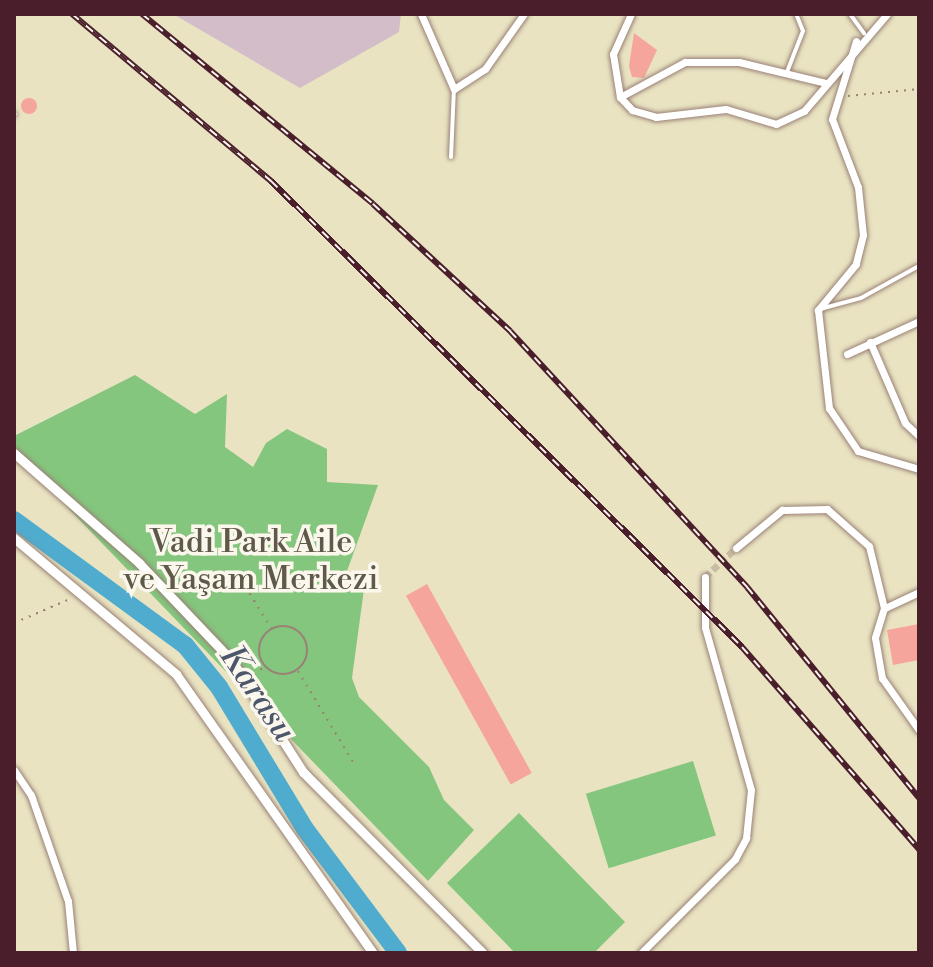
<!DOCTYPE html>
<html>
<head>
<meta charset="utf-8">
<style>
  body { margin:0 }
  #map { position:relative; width:933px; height:967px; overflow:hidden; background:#e9e3c2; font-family:"Libre Bodoni",serif }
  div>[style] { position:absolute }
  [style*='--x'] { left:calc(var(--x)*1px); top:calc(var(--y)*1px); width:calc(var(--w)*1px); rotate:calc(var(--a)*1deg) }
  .industrial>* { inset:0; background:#d2bdc8 }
  .green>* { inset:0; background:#84c67e; transform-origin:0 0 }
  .river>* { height:18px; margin:-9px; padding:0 9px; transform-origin:9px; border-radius:9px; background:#4facce }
  .building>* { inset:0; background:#f6a59c; transform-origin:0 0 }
  .round { border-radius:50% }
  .minor-tunnel>* { height:7px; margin-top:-3.5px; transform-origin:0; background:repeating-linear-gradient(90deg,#c9bca4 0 7px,transparent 0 10.5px) }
  .path>* { height:2px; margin-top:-1px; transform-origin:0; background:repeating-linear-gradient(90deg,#9a8176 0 2px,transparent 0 8px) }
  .path>.ring { margin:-1px; padding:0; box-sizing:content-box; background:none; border:2px solid #9a8176; border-radius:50% }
  .roads { filter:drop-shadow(0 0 2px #9a8176) drop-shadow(0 0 2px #9a8176) }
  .service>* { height:4px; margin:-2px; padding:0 2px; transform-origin:2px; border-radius:2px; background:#fff }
  .minor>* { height:7px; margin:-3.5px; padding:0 3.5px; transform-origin:3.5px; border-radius:3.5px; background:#fff }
  .tertiary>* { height:9px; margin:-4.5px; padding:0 4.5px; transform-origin:4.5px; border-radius:4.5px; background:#fff }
  .rail>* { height:6px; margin-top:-3px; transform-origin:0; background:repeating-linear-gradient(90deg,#fbf7ec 0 9px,#4a1f2b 0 18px); box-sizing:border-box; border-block:2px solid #4a1f2b }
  span { translate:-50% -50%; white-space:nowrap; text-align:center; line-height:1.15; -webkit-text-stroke:7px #fbf7ec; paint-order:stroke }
  .park-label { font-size:32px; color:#5e5948 }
  .water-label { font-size:34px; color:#4c576c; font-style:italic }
  .frame { position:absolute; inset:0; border:16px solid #4a1f2b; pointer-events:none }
</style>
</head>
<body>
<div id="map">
  <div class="industrial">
    <div style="clip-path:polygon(173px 14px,401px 14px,399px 32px,300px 88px)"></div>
  </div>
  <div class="green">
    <div style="clip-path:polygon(135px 375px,195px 414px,227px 394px,225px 447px,253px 467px,266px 443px,287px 429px,327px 449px,327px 482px,378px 485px,342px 585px,364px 589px,352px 678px,359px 697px,429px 767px,444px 800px,474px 830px,428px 881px,14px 452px,14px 436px)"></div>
    <div style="left:693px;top:761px;width:78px;height:112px;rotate:73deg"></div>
    <div style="clip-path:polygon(519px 813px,625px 922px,594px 953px,515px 953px,447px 883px)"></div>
  </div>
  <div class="river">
    <div style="--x:14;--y:520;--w:212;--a:36.2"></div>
    <div style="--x:185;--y:645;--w:54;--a:51"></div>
    <div style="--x:219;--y:687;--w:166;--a:58.8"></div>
    <div style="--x:305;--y:829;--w:155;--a:53.1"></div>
  </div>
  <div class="building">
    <div style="clip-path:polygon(634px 33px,657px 50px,644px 78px,632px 77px,629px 66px)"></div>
    <div class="round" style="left:21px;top:98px;width:16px;height:16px"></div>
    <div style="left:427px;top:584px;width:216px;height:24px;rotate:61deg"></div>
    <div style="clip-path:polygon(919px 624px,919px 660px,893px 665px,887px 630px)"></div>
  </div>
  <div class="minor-tunnel">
    <div style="--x:705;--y:577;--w:42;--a:-43.1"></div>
  </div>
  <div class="path">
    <div style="--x:848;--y:96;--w:71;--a:-5.6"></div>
    <div style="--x:237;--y:573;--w:65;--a:58.3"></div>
    <div style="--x:14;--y:623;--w:61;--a:-23.2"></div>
    <div class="ring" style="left:259px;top:626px;width:46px;height:46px"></div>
    <div style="--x:298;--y:671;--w:110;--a:58.8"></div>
    <div style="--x:254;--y:675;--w:13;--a:-39"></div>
  </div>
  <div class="roads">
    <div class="service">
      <div style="--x:850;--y:14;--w:24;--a:54"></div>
      <div style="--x:787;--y:72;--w:44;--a:-68.7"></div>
      <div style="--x:803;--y:31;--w:18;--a:-112"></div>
      <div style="--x:14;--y:115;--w:1;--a:-45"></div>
      <div style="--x:451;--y:157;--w:68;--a:-87.5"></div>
      <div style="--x:820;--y:309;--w:42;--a:-15"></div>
      <div style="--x:861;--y:298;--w:66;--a:-28.9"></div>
    </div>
    <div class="minor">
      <div style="--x:421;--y:14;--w:82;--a:66.3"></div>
      <div style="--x:454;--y:89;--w:37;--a:-33"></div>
      <div style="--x:485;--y:69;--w:67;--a:-54.7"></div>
      <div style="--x:631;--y:14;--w:44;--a:114.2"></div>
      <div style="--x:613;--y:54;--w:44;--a:80.8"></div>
      <div style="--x:620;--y:97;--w:18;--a:47"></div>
      <div style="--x:632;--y:110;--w:25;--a:16"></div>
      <div style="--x:656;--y:117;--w:70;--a:-6.5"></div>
      <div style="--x:726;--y:109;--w:52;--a:16.7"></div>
      <div style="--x:776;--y:124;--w:31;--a:-25"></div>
      <div style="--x:804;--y:111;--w:128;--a:-49.4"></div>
      <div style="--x:856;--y:41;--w:82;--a:107.1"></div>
      <div style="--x:832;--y:119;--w:73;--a:69.1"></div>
      <div style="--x:858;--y:187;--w:48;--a:84.1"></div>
      <div style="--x:863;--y:235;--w:30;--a:104"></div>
      <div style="--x:856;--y:264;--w:60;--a:129.6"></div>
      <div style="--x:818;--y:310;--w:99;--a:83.6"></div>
      <div style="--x:829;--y:408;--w:52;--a:56"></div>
      <div style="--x:858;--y:451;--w:64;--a:16.4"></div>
      <div style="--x:620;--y:97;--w:74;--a:-28.3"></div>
      <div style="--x:685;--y:62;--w:54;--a:0"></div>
      <div style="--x:739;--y:62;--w:89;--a:13.6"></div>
      <div style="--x:870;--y:342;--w:88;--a:66.6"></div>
      <div style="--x:905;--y:423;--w:19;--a:43"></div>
      <div style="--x:847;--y:354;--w:79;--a:-24.6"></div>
      <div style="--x:736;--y:548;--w:60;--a:-39.6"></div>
      <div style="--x:782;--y:510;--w:45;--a:-1.3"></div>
      <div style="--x:827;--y:509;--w:56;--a:41.4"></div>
      <div style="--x:869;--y:546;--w:64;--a:76.4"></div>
      <div style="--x:919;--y:592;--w:38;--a:155"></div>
      <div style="--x:884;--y:608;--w:31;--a:107"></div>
      <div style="--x:875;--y:638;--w:41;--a:80.1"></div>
      <div style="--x:882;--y:678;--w:64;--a:54.6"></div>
      <div style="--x:14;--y:770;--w:30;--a:56"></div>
      <div style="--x:31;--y:795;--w:112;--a:70.8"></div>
      <div style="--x:68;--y:901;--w:52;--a:84.5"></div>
      <div style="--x:641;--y:953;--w:133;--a:-45"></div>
      <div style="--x:735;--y:859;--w:24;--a:-62"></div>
      <div style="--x:746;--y:838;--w:48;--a:-84.1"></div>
      <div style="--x:751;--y:790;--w:169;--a:-105.8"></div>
      <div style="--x:705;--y:627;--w:50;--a:-90"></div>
    </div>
    <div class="tertiary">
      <div style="--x:14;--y:453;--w:167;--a:41.3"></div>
      <div style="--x:139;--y:563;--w:135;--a:46.5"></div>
      <div style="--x:232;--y:661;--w:132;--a:57.4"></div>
      <div style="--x:303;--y:772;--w:255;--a:45.2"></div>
      <div style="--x:14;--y:538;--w:212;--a:40"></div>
      <div style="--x:176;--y:674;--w:342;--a:54.8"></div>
    </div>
  </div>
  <div class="rail">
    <div style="--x:72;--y:14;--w:260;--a:40"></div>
    <div style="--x:271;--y:181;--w:663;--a:44.69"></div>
    <div style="--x:742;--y:647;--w:269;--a:48.8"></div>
    <div style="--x:142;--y:14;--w:299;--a:39.4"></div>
    <div style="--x:373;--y:204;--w:187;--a:42.8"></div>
    <div style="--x:510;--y:331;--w:349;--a:47.2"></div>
    <div style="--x:747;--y:587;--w:272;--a:50.8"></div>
  </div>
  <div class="park-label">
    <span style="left:251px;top:561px">Vadi Park Aile<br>ve Yaşam Merkezi</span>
  </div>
  <div class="water-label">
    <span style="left:257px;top:694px;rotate:56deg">Karasu</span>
  </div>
  <div class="frame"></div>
</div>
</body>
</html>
